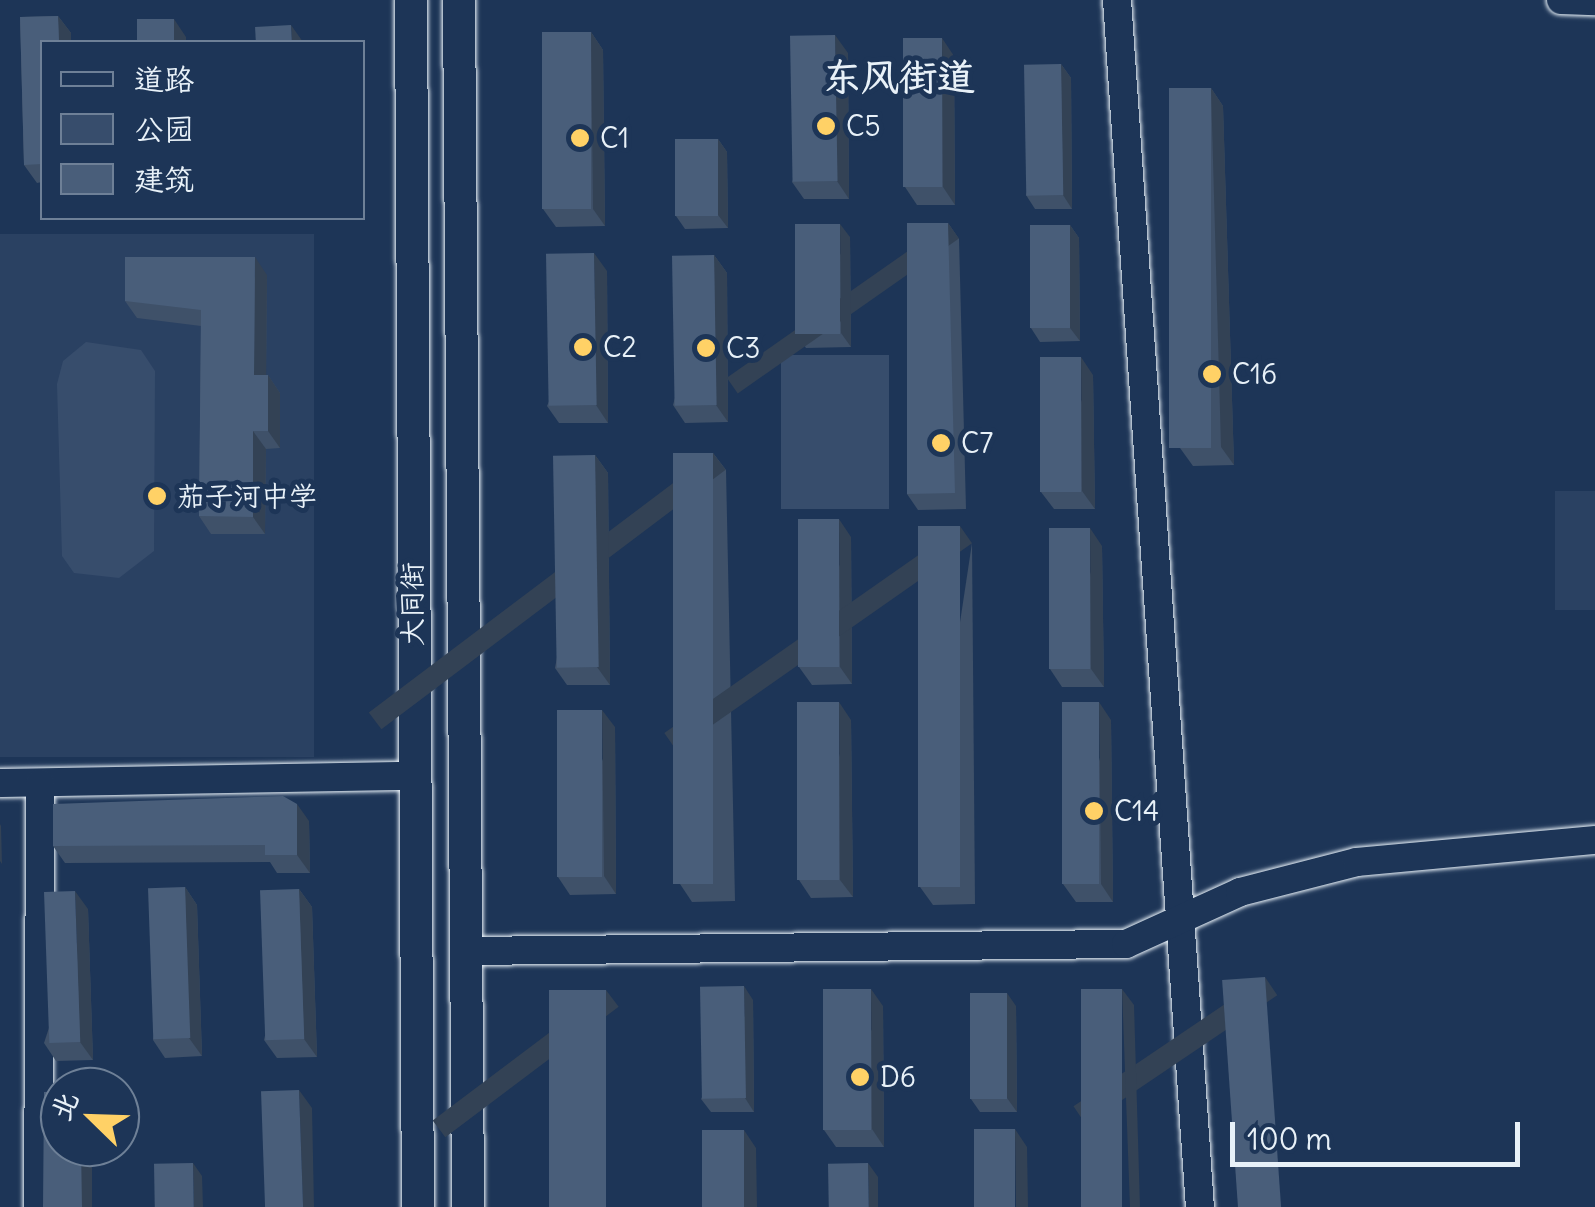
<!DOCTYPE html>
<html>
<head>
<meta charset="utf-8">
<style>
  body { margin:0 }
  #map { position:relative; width:1595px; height:1207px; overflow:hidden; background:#1d3557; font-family:Delius,"LXGW WenKai TC",sans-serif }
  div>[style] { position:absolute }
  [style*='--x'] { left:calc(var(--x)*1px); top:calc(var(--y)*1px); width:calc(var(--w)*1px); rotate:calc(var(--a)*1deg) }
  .built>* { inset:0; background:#2a4162; transform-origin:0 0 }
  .green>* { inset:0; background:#374d6c; transform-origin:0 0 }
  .roads { filter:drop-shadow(0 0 2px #e8f1f8) drop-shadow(0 0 2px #e8f1f8) }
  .minor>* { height:28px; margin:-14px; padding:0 14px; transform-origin:14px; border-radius:14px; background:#1d3557 }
  .major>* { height:32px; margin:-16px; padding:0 16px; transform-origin:16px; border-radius:16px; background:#1d3557 }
  .wall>* { inset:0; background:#3f5169 }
  .shaded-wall>* { inset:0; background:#334255; transform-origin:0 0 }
  .building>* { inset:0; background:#495e7a; transform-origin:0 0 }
  .dots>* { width:28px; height:28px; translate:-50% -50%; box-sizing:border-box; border:5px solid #1d3557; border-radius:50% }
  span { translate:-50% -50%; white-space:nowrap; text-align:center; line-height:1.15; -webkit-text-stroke:10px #1d3557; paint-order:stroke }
  .poi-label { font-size:28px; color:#e8f1f8 }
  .left { translate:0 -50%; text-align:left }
  .street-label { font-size:28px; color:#e8f1f8 }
  .district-label { font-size:38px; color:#e8f1f8; font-weight:700 }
  .legend { position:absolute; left:40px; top:40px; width:325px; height:180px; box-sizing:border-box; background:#1d3557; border:2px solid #6e8097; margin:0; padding:12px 18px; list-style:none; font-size:30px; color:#e8f1f8 }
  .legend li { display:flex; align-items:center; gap:20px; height:50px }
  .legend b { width:50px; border:2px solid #6e8097 }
  .north { position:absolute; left:40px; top:1067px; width:100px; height:100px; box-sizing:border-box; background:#1d3557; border:2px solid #6e8097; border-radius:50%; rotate:293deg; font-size:28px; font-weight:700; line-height:40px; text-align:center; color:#e8f1f8 }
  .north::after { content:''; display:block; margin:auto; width:35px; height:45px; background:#ffd166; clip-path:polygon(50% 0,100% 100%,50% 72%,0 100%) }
  .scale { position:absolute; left:1230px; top:1122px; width:290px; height:45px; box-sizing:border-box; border:5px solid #e8f1f8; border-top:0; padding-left:12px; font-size:30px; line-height:35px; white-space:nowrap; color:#e8f1f8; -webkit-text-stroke:8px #1d3557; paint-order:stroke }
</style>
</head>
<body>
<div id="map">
  <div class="built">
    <div style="left:0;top:234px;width:314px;height:523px"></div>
    <div style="left:1595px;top:491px;width:119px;height:40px;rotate:90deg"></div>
  </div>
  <div class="green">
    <div style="clip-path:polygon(86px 342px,141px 350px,155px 371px,154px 551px,119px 578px,74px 573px,62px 556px,57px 384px,63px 361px)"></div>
    <div style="left:781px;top:355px;width:108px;height:154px"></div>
  </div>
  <div class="roads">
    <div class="minor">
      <div style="--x:1117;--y:0;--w:1210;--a:86.07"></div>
      <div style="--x:1561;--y:0;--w:34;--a:2"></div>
      <div style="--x:0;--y:783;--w:412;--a:-1"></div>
      <div style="--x:466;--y:951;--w:660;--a:-0.61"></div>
      <div style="--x:1126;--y:944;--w:125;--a:-24.5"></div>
      <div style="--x:1240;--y:892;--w:121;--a:-14.4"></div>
      <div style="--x:1357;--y:862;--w:239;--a:-5.3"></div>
      <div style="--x:38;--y:1207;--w:424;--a:-89.7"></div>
    </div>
    <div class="major">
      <div style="--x:411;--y:0;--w:1207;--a:89.67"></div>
      <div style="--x:459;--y:0;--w:1207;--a:89.57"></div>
    </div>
  </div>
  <div class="wall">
    <div style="clip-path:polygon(58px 16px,71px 33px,71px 42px,42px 42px,42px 182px,37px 183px,24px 165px,20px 17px)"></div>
    <div style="clip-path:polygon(591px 32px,603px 50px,605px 226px,556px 227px,543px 209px)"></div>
    <div style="clip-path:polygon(848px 53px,849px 199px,804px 199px,792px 182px)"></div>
    <div style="clip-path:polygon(954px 56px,955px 205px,917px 205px,905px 187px)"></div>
    <div style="clip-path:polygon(1061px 64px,1071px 78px,1072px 209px,1035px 209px,1026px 195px)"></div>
    <div style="clip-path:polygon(1211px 88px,1223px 106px,1234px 465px,1193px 466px,1180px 448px)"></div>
    <div style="clip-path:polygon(718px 139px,727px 152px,728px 228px,685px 229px,676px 216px)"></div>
    <div style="clip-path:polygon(948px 223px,959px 239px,966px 509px,918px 510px,907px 494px)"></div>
    <div style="clip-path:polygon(1070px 225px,1079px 238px,1080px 341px,1040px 342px,1031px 328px)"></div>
    <div style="clip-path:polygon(850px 237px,851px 347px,806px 348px,796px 334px)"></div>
    <div style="clip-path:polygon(714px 255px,727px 273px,728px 422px,685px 423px,673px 405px)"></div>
    <div style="clip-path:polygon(607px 271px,608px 423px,559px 423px,547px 406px)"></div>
    <div style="clip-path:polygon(267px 275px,266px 375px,268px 375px,280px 393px,280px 448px,266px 449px,265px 534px,211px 534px,199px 516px,201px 326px,137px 318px,125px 301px)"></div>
    <div style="clip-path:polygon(1093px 375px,1095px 509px,1054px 509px,1041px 492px)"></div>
    <div style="clip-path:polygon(713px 453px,726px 470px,735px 901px,692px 902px,680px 884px)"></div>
    <div style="clip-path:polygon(595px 455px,608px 473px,610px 685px,567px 685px,555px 668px)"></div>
    <div style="clip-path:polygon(851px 537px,852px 684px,812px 685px,799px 667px)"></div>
    <div style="clip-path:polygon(972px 543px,975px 904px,933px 905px,920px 887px)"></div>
    <div style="clip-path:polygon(1102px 546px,1104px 687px,1062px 687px,1050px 669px)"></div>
    <div style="clip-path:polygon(851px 720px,853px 897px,811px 898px,799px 880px)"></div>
    <div style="clip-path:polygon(1111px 720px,1113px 902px,1076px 902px,1063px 884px)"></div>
    <div style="clip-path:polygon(615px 727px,616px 894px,570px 895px,558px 877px)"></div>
    <div style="clip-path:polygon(309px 821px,310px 873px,277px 873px,270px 862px,65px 863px,53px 846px)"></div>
    <div style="clip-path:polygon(185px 887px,197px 905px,202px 1056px,165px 1058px,153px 1040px)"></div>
    <div style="clip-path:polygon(299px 889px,312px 907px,317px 1057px,277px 1058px,264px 1040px)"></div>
    <div style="clip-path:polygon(88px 909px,93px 1060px,56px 1061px,44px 1043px)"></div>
    <div style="clip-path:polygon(753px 1000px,754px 1112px,711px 1112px,701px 1099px)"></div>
    <div style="clip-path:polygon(883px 1006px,884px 1147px,836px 1147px,824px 1130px)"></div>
    <div style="clip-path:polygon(1016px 1006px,1017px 1112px,980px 1112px,971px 1099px)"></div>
  </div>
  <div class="shaded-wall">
    <div style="clip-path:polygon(58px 16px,71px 33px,71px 42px,59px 42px)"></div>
    <div style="clip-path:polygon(174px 19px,186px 37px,186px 42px,174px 42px)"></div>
    <div style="clip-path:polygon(291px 25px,303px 42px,292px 42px)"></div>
    <div style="clip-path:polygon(591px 32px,603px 50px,605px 226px,593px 209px)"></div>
    <div style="clip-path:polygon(835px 35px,848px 53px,849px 199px,837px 181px)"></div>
    <div style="clip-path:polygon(942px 38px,954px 56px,955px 205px,943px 187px)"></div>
    <div style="clip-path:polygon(1061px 64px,1071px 78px,1072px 209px,1063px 195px)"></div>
    <div style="clip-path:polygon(1211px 88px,1223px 106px,1234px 465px,1221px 447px)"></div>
    <div style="clip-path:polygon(718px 139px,727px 152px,728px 228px,718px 215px)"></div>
    <div style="left:948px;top:223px;width:19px;height:270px;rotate:55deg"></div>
    <div style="clip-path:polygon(840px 224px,850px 237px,851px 347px,841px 333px)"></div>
    <div style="clip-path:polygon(1070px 225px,1079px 238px,1080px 341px,1070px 328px)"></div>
    <div style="clip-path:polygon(594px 253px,607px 271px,608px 423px,596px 405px)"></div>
    <div style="clip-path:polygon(714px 255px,727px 273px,728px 422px,716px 405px)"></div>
    <div style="clip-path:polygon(255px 257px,267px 275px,266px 393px,254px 375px)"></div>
    <div style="clip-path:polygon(1081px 357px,1093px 375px,1095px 509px,1082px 491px)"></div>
    <div style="clip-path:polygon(268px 375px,280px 393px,280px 448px,268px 431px)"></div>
    <div style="clip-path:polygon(253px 431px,266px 449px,265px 534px,253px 517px)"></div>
    <div style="left:713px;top:453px;width:21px;height:431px;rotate:53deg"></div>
    <div style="clip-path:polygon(595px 455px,608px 473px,610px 685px,597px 667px)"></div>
    <div style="clip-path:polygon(839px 519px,851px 537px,852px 684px,840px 667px)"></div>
    <div style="left:960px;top:526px;width:21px;height:361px;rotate:55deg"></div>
    <div style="clip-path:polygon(1090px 528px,1102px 546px,1104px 687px,1091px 669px)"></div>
    <div style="clip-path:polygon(839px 702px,851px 720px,853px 897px,840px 880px)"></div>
    <div style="clip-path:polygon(1099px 702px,1111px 720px,1113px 902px,1101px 884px)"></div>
    <div style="clip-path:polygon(602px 710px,615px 727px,616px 894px,604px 876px)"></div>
    <div style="clip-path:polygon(297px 804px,309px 821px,310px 873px,297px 855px)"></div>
    <div style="clip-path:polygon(0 824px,1px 826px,2px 864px,0 861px)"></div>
    <div style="clip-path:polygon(185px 887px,197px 905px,202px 1056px,189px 1038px)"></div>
    <div style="clip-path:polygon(299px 889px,312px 907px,317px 1057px,304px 1039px)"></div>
    <div style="clip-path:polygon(75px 891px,88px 909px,93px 1060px,80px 1042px)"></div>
    <div style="left:1265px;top:977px;width:22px;height:231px;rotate:56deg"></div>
    <div style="clip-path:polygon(744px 986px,753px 1000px,754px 1112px,745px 1098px)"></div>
    <div style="clip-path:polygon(871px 989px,883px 1006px,884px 1147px,872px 1129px)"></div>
    <div style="clip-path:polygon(1122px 989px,1134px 1005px,1140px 1207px,1130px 1207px)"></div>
    <div style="left:606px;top:990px;width:21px;height:217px;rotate:53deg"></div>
    <div style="clip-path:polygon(1007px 993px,1016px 1006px,1017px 1112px,1007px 1098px)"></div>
    <div style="clip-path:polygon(299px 1090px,312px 1108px,314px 1207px,303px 1207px)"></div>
    <div style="clip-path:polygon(1015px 1129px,1027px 1147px,1028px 1207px,1016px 1207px)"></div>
    <div style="clip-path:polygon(744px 1130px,756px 1148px,757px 1207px,744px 1207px)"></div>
    <div style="left:81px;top:1147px;width:11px;height:60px"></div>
    <div style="clip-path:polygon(193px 1163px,202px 1176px,203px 1207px,194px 1207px)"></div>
    <div style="clip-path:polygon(868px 1163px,878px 1177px,878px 1207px,869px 1207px)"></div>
  </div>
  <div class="building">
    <div style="clip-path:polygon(58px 16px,59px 42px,42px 42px,42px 164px,24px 165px,20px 17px)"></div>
    <div style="left:174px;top:19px;width:23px;height:37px;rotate:90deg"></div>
    <div style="left:291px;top:25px;width:17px;height:36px;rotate:87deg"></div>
    <div style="left:542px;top:32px;width:49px;height:177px"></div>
    <div style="left:835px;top:35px;width:146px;height:45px;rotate:89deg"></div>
    <div style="left:942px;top:38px;width:149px;height:39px;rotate:90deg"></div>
    <div style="left:1061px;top:64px;width:131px;height:37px;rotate:89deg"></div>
    <div style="left:1169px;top:88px;width:42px;height:360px"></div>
    <div style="left:675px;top:139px;width:43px;height:77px"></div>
    <div style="clip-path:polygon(907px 223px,948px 223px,955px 493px,907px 494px)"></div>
    <div style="left:795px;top:224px;width:45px;height:110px"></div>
    <div style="left:1030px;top:225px;width:40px;height:103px"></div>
    <div style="left:594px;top:253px;width:152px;height:48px;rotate:89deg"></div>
    <div style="left:714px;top:255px;width:150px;height:42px;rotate:89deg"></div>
    <div style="clip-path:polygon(125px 257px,255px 257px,254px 375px,268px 375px,268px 431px,253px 431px,253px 517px,199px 516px,201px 310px,125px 301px)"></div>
    <div style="left:1040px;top:357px;width:41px;height:135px"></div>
    <div style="left:673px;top:453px;width:40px;height:431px"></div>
    <div style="left:595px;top:455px;width:212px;height:42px;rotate:89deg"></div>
    <div style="left:798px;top:519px;width:41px;height:148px"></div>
    <div style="left:918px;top:526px;width:42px;height:361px"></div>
    <div style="left:1090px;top:528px;width:141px;height:41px;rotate:90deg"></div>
    <div style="left:839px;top:702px;width:178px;height:42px;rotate:90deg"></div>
    <div style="left:1062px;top:702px;width:37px;height:182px"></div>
    <div style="left:557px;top:710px;width:45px;height:167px"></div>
    <div style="clip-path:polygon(283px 796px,297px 804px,297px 855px,265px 855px,265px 845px,53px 846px,53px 804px)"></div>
    <div style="left:185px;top:887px;width:151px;height:37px;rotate:88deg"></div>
    <div style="left:299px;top:889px;width:150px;height:39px;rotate:88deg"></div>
    <div style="left:75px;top:891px;width:151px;height:31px;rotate:88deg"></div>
    <div style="left:1265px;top:977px;width:231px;height:43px;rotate:86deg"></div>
    <div style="left:744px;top:986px;width:112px;height:44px;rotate:89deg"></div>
    <div style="left:823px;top:989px;width:48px;height:141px"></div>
    <div style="left:1081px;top:989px;width:41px;height:218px"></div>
    <div style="left:549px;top:990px;width:57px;height:217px"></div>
    <div style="left:970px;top:993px;width:37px;height:106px"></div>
    <div style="left:299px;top:1090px;width:117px;height:38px;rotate:88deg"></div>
    <div style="clip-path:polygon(60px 1091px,60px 1147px,81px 1147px,82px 1207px,43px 1207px,44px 1092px)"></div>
    <div style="left:974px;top:1129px;width:41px;height:78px"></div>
    <div style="left:702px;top:1130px;width:42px;height:77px"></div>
    <div style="left:193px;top:1163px;width:44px;height:39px;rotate:89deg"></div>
    <div style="left:868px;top:1163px;width:44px;height:40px;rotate:89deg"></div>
  </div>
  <div class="dots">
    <div style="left:826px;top:126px;background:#ffd166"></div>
    <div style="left:580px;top:138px;background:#ffd166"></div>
    <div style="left:583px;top:347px;background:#ffd166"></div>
    <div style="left:706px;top:348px;background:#ffd166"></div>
    <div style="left:1212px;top:374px;background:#ffd166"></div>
    <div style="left:941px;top:443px;background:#ffd166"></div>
    <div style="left:157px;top:496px;background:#ffd166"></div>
    <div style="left:1094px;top:811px;background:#ffd166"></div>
    <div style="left:860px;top:1077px;background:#ffd166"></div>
  </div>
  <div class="poi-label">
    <span class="left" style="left:846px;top:126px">C5</span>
    <span class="left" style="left:600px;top:138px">C1</span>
    <span class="left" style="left:603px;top:347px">C2</span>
    <span class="left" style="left:726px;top:348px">C3</span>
    <span class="left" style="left:1232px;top:374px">C16</span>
    <span class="left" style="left:961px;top:443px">C7</span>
    <span class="left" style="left:177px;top:496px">茄子河中学</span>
    <span class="left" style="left:1114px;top:811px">C14</span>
    <span class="left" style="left:880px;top:1077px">D6</span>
  </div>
  <div class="street-label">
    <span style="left:412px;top:604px;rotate:-90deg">大同街</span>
  </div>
  <div class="district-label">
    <span style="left:899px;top:77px">东风街道</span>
  </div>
  <ul class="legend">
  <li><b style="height:12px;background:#1d3557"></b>道路</li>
  <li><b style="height:28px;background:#374d6c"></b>公园</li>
  <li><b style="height:28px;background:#495e7a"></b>建筑</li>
  </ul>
  <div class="north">北</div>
  <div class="scale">100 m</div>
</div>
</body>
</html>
